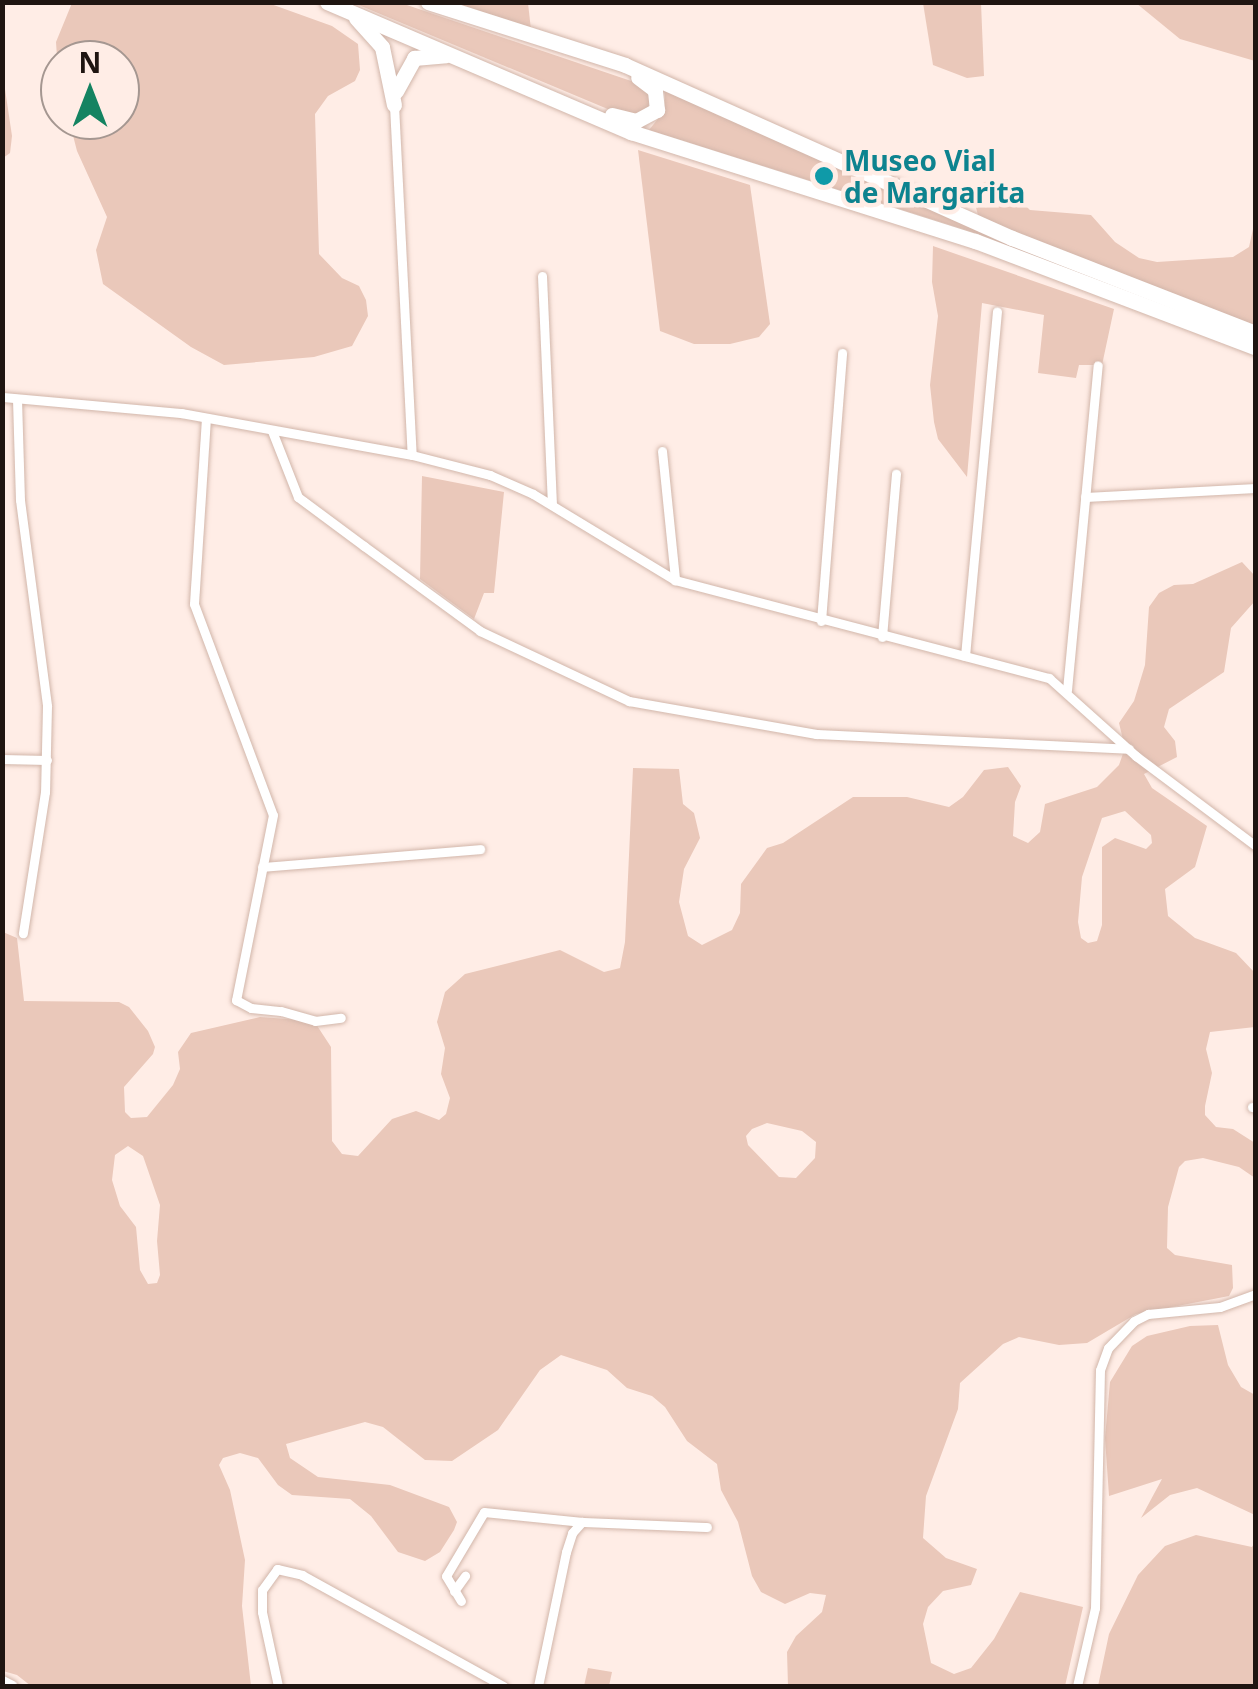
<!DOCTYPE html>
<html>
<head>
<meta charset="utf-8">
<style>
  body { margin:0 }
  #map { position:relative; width:1258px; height:1689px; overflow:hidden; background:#ffede6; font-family:"Noto Sans",sans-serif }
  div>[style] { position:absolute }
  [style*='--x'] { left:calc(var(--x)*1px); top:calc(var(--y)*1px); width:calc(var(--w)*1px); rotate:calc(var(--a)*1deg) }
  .green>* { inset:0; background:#eac8ba }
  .roads { filter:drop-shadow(0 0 2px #d2b6aa) drop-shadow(0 0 2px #d2b6aa) }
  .minor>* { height:9px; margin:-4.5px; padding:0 4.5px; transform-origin:4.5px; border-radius:4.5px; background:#fff }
  .tertiary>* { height:11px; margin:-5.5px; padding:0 5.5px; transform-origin:5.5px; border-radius:5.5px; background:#fff }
  .primary>* { height:15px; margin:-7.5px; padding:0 7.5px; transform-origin:7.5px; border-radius:7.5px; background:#fff }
  .dots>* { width:28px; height:28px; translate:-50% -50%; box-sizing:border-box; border:5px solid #ffede6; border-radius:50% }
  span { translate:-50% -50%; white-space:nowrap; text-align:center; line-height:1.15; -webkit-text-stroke:9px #ffede6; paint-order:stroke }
  .culture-label { font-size:28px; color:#0d838f; font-weight:700 }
  .left { translate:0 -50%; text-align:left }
  .frame { position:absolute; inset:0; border:5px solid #1f1511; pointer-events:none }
  .north { position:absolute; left:40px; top:40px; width:100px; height:100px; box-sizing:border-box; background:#ffede6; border:2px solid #a59791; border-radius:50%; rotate:0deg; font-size:28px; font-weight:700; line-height:40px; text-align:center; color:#1f1511 }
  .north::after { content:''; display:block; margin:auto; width:35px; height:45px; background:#148361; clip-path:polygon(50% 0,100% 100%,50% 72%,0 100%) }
</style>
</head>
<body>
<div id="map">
  <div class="green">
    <div style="clip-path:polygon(72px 3px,268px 3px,332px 26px,358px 44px,360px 70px,355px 81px,328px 96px,315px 114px,319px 254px,342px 278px,359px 286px,366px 300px,368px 316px,352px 346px,314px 357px,224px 365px,191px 347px,103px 284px,96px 250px,107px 217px,77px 151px,69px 120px,120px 120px,120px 60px,60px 60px,60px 103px,56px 42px)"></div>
    <div style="clip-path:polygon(354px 3px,401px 3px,640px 84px,650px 92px,648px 114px,622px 115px)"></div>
    <div style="clip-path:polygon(456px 3px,528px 3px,531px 30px)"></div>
    <div style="clip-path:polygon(923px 3px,981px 3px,984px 76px,967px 78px,933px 65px)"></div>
    <div style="clip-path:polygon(1136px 3px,1255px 3px,1255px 61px,1180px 39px)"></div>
    <div style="clip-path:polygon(2px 69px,12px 136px,10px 153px,3px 158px)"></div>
    <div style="clip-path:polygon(665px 90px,1017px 246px,649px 130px,665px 110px)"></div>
    <div style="clip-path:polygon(638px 150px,750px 185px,770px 324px,759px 337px,730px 344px,694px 344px,660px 331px)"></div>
    <div style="clip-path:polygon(988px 181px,1005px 186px,1030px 210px,1091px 215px,1115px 242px,1139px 258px,1157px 262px,1233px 257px,1249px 247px,1255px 220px,1255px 328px,979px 219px,974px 200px,980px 184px)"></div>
    <div style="clip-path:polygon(933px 246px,1114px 309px,1102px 365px,1079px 365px,1076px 378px,1038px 373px,1044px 315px,982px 303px,967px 477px,938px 439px,934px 422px,930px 385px,938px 316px,932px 282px)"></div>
    <div style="clip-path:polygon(422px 476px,504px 492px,494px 593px,484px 593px,474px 619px,420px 579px)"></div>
    <div style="clip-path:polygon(evenodd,1242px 562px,1255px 576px,1255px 601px,1231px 628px,1224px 672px,1169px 709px,1164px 727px,1175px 741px,1177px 757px,1144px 774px,1152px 788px,1207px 826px,1195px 867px,1165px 889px,1168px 916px,1195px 938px,1236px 953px,1255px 973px,1255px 1027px,1210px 1032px,1206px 1049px,1212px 1073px,1205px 1106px,1205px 1115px,1216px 1127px,1233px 1129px,1255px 1143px,1255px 1178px,1239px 1167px,1203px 1158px,1185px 1161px,1179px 1167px,1168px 1207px,1167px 1248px,1175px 1255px,1232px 1265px,1233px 1288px,1229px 1296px,1136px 1314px,1087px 1343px,1059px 1345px,1019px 1337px,1003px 1344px,960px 1383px,958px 1409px,926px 1496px,923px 1538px,946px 1558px,977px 1569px,971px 1585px,943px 1591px,928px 1607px,923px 1624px,931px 1663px,954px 1674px,971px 1668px,994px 1639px,1020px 1592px,1083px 1607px,1065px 1686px,788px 1686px,787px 1652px,796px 1636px,822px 1612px,826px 1595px,810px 1593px,785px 1604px,761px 1592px,752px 1576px,738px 1522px,721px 1490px,717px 1464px,687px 1441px,665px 1407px,652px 1396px,627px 1388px,607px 1370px,561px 1355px,540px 1370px,498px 1430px,452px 1461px,425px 1460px,383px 1427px,365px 1422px,286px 1444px,290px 1458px,318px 1477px,390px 1485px,449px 1507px,457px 1522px,454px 1530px,440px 1552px,425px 1561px,398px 1552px,371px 1516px,350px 1499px,292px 1495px,278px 1485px,258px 1458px,240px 1453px,223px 1458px,219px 1465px,230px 1490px,245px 1560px,242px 1606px,251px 1686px,31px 1686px,17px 1675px,3px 1671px,3px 932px,17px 938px,24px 1001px,119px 1002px,129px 1007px,148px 1031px,155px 1047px,153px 1054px,124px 1087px,125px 1112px,131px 1118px,147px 1117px,173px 1085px,180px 1069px,178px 1052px,191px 1033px,260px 1017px,314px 1021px,331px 1047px,332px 1141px,342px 1154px,358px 1156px,392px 1119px,416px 1111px,439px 1120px,446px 1114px,450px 1098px,441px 1074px,445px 1048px,437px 1022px,445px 992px,465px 974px,560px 950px,604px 972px,620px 968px,625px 942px,633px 768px,679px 769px,683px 804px,694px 813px,700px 838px,684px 869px,679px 902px,688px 936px,702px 945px,732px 930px,740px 913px,741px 884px,767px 848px,783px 843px,853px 797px,907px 797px,949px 807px,963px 797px,984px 770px,1008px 767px,1021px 786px,1015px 802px,1013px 836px,1028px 843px,1040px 832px,1045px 804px,1097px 787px,1119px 765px,1125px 748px,1119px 723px,1134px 701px,1145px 665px,1149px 607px,1159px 593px,1174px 585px,1193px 584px,1242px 562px,1125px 811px,1151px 835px,1152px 843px,1146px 849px,1115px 838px,1102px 847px,1102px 925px,1097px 941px,1088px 943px,1081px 938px,1078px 922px,1082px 877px,1102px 818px,1125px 811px,1242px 562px,767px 1123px,802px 1131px,816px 1142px,815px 1158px,796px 1178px,779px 1177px,748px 1145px,746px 1136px,752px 1129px,767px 1123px,1242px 562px,128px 1146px,143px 1156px,160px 1205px,157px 1241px,160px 1275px,157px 1283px,148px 1284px,140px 1270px,136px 1227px,120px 1206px,112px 1180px,115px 1155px,128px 1146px)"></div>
    <div style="clip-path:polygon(1218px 1325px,1228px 1365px,1241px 1387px,1255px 1395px,1255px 1515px,1197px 1488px,1170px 1495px,1141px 1518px,1162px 1479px,1109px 1496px,1105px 1438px,1110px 1382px,1132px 1346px,1147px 1336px,1190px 1326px)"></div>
    <div style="clip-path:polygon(1196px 1535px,1252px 1547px,1255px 1542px,1255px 1686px,1098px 1686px,1109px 1634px,1138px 1575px,1165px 1546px)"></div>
    <div style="clip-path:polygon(588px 1668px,612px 1672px,609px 1686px,584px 1686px)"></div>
  </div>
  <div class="roads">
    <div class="minor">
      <div style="--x:394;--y:105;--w:350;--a:87.1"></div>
      <div style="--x:542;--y:276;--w:229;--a:87.5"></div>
      <div style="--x:2;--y:397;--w:180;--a:5.1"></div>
      <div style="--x:181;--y:413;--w:235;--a:10.3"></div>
      <div style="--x:412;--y:455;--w:81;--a:14.4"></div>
      <div style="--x:490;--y:475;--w:47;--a:23.8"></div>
      <div style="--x:533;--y:494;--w:166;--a:31.2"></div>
      <div style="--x:675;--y:580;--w:387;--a:14.7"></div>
      <div style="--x:1049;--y:678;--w:117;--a:41.9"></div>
      <div style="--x:1136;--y:756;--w:150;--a:36.9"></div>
      <div style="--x:17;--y:399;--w:101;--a:88.3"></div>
      <div style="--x:20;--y:500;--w:208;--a:82.5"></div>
      <div style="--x:47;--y:706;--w:86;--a:91.3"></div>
      <div style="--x:45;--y:792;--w:143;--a:98.9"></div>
      <div style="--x:206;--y:418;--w:186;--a:93.7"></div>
      <div style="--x:194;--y:604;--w:225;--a:69.5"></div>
      <div style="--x:273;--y:815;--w:189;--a:101.3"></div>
      <div style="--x:236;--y:1000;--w:17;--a:28"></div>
      <div style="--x:251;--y:1008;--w:30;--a:6"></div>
      <div style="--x:281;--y:1011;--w:35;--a:16"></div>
      <div style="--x:315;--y:1021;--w:26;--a:-7"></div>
      <div style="--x:272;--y:431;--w:71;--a:68.5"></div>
      <div style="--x:298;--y:497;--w:82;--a:36.6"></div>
      <div style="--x:364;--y:546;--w:144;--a:36.2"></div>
      <div style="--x:480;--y:631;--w:165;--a:25.2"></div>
      <div style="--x:629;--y:701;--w:190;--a:10"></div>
      <div style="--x:816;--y:734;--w:313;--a:2.7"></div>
      <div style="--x:662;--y:451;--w:130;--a:84.2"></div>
      <div style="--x:1085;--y:497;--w:171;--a:-3"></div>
      <div style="--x:821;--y:621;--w:269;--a:-85.5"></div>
      <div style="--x:882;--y:637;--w:164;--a:-85.1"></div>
      <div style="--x:965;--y:656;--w:346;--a:-84.7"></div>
      <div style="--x:1067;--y:690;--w:326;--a:-84.6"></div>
      <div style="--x:2;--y:759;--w:45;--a:1.3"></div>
      <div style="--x:262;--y:867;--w:219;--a:-4.7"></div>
      <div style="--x:1252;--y:1107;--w:4;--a:14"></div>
      <div style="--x:454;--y:1591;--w:19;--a:-54"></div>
      <div style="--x:461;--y:1601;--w:29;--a:-121"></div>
      <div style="--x:446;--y:1576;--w:74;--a:-59.3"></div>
      <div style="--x:484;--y:1512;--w:99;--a:5.8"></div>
      <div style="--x:278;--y:1686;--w:76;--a:-102.2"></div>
      <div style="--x:262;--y:1612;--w:22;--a:-90"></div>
      <div style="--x:262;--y:1590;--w:26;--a:-54"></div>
      <div style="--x:277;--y:1569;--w:26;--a:13"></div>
      <div style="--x:302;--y:1575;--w:230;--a:28.9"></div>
      <div style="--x:538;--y:1686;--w:137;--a:-78.2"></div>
      <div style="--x:566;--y:1552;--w:20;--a:-72"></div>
      <div style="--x:572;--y:1533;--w:15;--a:-48"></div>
      <div style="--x:582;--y:1522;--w:125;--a:2.3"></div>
      <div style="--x:1077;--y:1686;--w:80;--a:-77"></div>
      <div style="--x:1095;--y:1608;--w:238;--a:-88.8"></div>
      <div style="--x:1100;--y:1370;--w:23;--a:-70"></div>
      <div style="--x:1108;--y:1348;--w:37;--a:-46"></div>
      <div style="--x:1134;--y:1321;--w:16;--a:-27"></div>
      <div style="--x:1148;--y:1314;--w:72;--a:-5.6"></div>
      <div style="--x:1220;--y:1307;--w:38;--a:-20"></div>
    </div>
    <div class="tertiary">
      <div style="--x:2;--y:1681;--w:11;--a:27"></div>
    </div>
    <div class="primary">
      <div style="--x:327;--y:2;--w:331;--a:23.2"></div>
      <div style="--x:631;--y:132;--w:361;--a:17.6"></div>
      <div style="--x:975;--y:241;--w:301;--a:20.8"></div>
      <div style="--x:428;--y:2;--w:207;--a:17.7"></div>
      <div style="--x:625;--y:65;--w:424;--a:24.1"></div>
      <div style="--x:1012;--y:238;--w:262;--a:21.3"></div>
      <div style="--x:356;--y:18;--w:39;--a:48"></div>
      <div style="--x:382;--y:47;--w:59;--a:78.3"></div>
      <div style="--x:396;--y:91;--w:38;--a:-61"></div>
      <div style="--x:414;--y:58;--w:32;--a:-5"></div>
      <div style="--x:612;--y:115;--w:25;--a:14"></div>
      <div style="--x:636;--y:121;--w:24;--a:-28"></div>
      <div style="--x:657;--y:110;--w:20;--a:-96"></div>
      <div style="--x:655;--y:90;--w:21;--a:-143"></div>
    </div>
  </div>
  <div class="dots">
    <div style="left:824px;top:176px;background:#0f9aa8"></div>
  </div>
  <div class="culture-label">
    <span class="left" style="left:844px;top:176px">Museo Vial<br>de Margarita</span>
  </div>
  <div class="frame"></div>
  <div class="north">N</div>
</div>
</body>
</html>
